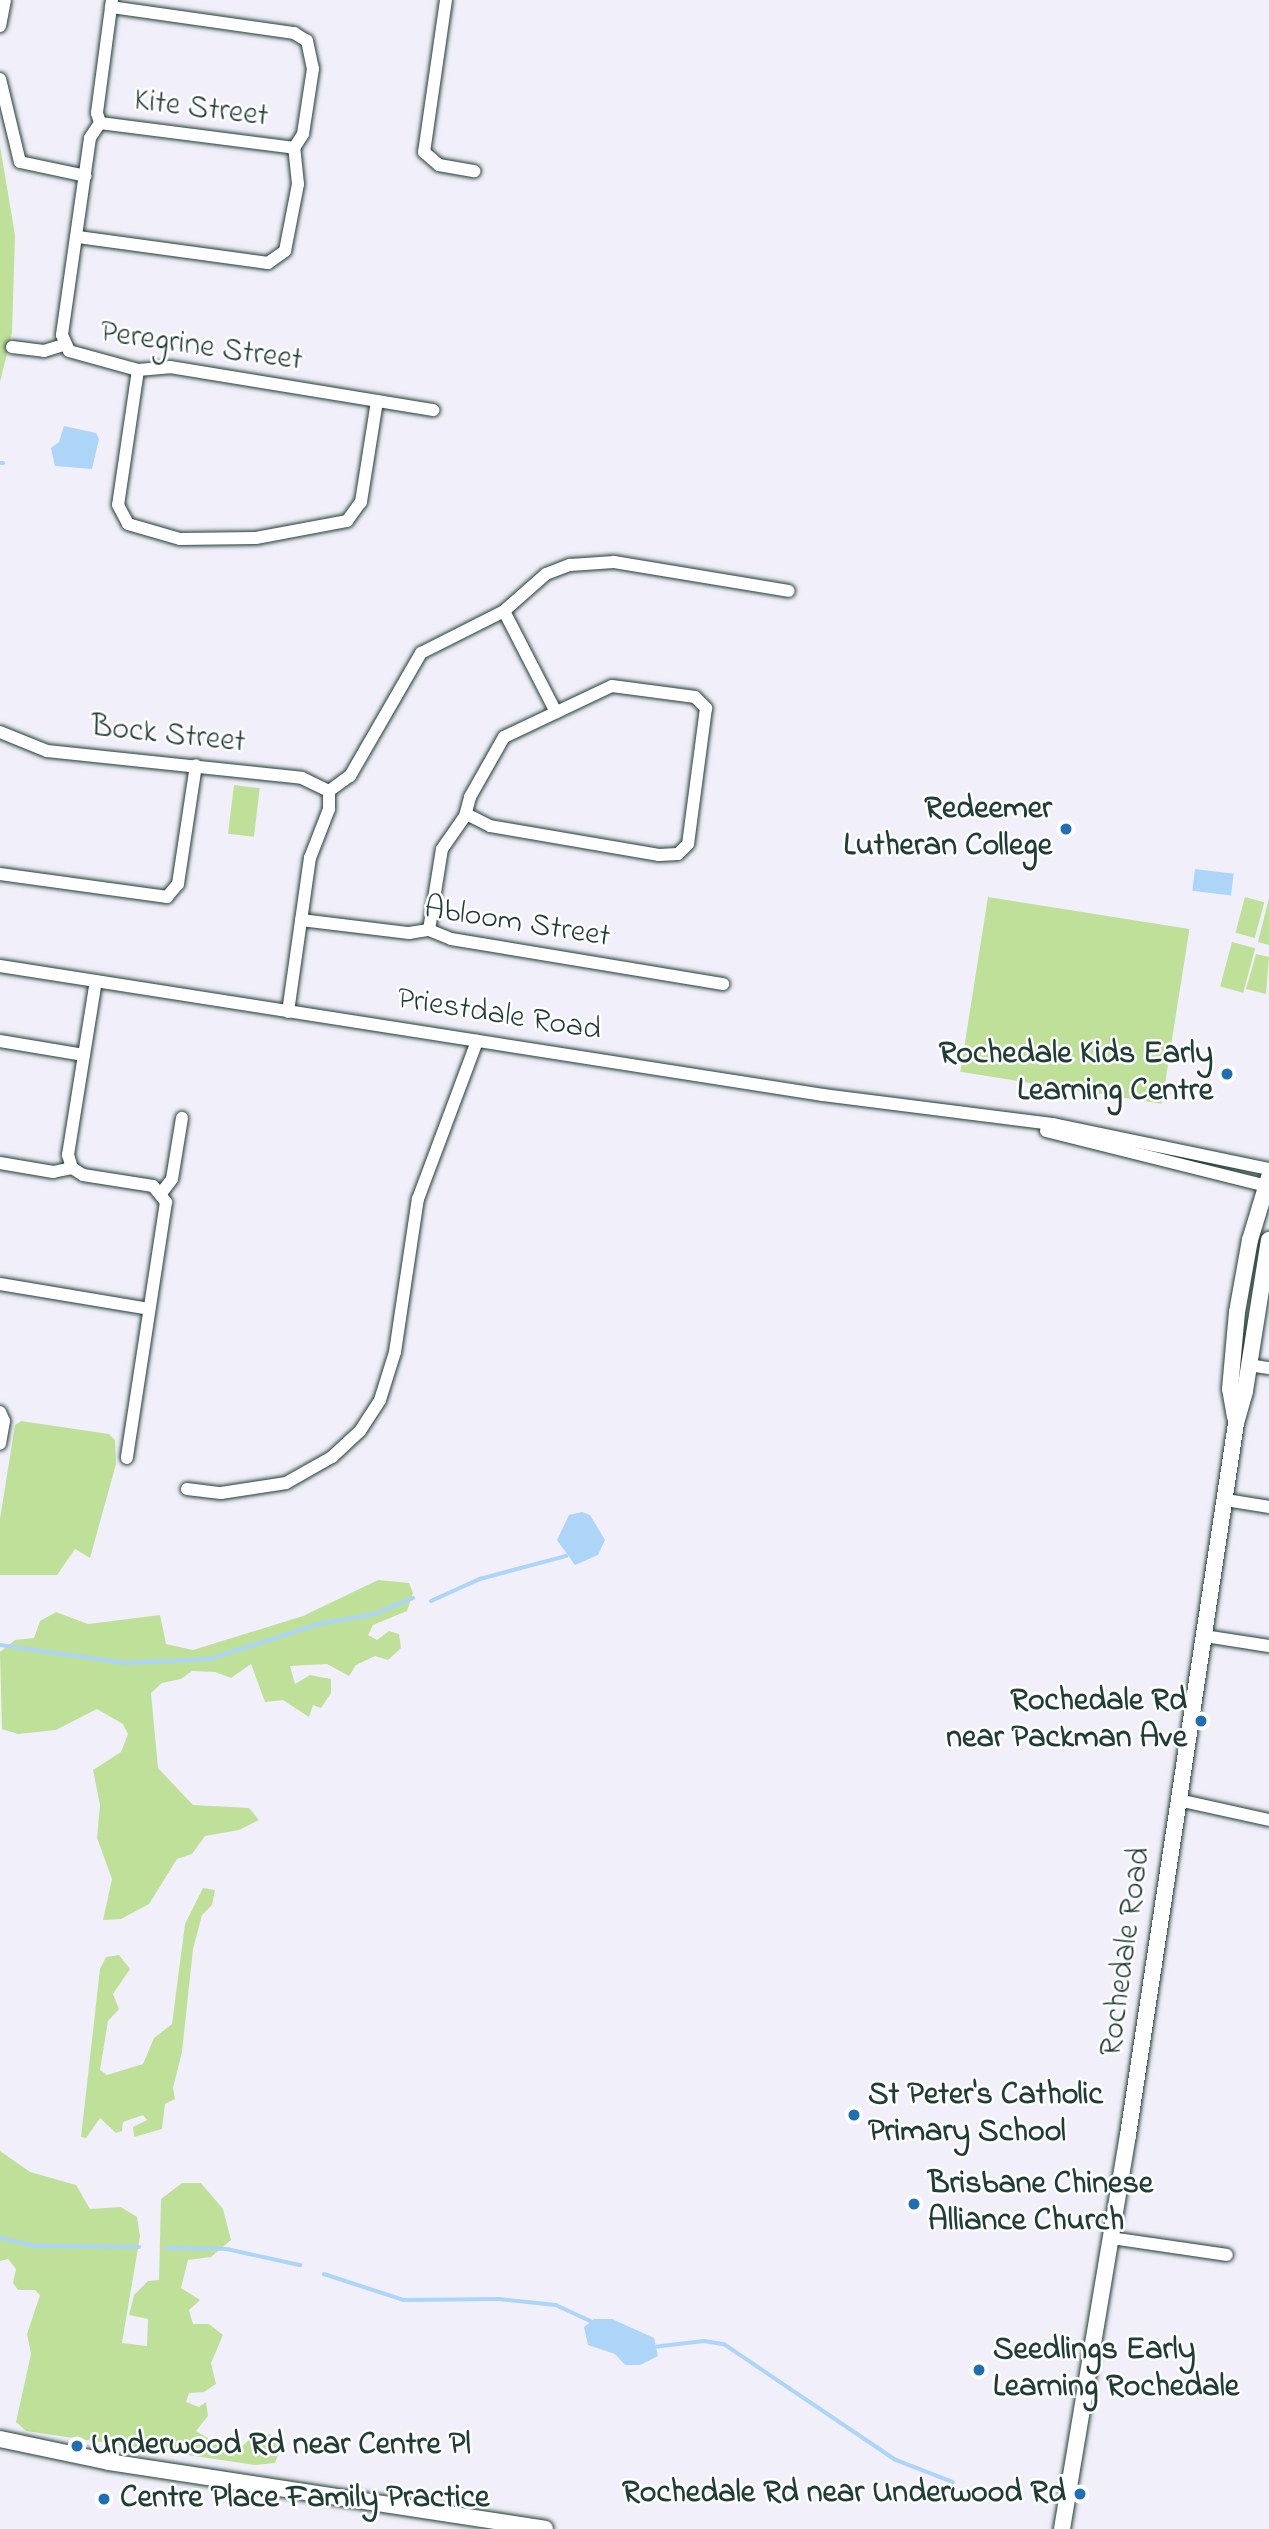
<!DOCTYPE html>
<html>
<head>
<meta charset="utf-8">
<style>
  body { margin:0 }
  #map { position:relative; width:1269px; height:2529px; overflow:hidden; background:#f1f0fa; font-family:"Indie Flower",sans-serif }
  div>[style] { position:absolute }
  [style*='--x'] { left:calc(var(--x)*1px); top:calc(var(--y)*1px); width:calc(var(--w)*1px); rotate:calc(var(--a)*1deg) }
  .green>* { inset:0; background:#bfe099; transform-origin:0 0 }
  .water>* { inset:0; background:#acd5f7; transform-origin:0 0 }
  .stream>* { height:3.5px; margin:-1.75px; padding:0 1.75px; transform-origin:1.75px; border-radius:1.75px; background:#acd5f7 }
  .roads { filter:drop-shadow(0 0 2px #1f3d34) drop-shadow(0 0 2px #1f3d34) }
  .street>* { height:12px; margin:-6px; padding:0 6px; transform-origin:6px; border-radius:6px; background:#fff }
  .secondary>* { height:16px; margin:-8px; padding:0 8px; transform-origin:8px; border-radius:8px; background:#fff }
  .dots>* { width:19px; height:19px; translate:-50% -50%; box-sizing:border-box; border:4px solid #fff; border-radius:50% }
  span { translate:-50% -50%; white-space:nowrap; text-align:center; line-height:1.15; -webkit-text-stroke:5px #fff; paint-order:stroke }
  .street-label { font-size:32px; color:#1f3d34 }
  .poi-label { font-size:32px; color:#1f3d34; font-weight:700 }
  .right { translate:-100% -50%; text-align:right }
  .left { translate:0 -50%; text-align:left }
</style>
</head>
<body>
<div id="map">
  <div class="green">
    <div style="clip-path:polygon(0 146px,15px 235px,12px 333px,0 382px)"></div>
    <div style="left:234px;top:785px;width:26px;height:49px;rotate:7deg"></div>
    <div style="left:988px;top:897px;width:204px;height:177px;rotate:9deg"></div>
    <div style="left:1245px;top:897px;width:20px;height:37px;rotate:15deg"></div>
    <div style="clip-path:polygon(1269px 898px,1269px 945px,1258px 942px)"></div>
    <div style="left:1232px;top:942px;width:24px;height:46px;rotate:15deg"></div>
    <div style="clip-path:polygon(1256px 954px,1269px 957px,1266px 994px,1246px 989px)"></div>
    <div style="clip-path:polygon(21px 1421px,109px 1434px,115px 1440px,116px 1464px,90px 1558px,75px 1549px,57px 1575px,0 1575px,0 1519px,15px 1425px)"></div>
    <div style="clip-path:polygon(378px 1580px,409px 1583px,413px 1593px,407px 1611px,373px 1625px,368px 1635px,377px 1640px,389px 1631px,399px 1634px,401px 1648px,388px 1660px,375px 1656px,356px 1665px,349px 1676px,327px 1664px,290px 1666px,295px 1684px,310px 1675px,331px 1679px,331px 1693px,321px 1708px,313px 1705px,309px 1717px,283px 1700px,265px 1702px,251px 1664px,231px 1678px,215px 1672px,192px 1671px,181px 1679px,162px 1683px,151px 1693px,158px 1768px,193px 1805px,249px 1808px,259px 1820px,239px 1830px,205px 1836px,192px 1854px,177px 1859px,149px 1904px,121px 1919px,103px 1920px,112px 1879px,97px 1838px,100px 1805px,93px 1770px,121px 1752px,128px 1734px,123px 1724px,97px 1709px,56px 1730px,18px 1734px,2px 1729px,0 1652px,15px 1640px,34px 1638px,40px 1621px,56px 1612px,88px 1624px,160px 1615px,166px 1644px,193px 1650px,303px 1616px)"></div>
    <div style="clip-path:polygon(203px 1888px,215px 1890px,212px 1905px,202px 1915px,193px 1949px,182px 2052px,173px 2088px,175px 2099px,165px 2104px,162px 2129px,134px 2137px,133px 2127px,147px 2120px,143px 2115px,123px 2122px,122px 2131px,116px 2133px,100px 2118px,86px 2138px,81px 2137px,100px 1969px,106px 1957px,119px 1955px,130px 1969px,113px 1994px,119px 2009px,108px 2021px,100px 2070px,107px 2075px,143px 2064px,154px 2038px,172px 2024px,185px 1924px)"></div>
    <div style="clip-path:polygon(0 2151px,30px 2172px,76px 2185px,90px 2209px,121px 2207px,137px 2217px,140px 2236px,122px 2343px,147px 2346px,148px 2319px,129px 2315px,134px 2295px,148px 2281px,159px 2280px,161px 2199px,182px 2183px,201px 2183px,223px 2209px,231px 2240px,211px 2257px,188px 2260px,181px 2288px,200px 2300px,189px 2310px,193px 2324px,209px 2324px,223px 2335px,211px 2363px,216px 2384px,204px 2392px,189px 2393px,186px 2402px,199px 2407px,206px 2402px,208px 2416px,196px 2431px,234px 2454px,253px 2436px,270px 2434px,280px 2450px,275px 2463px,255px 2465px,26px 2431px,16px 2422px,31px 2354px,27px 2334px,40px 2295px,35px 2290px,18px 2290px,13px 2283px,16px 2269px,8px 2259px,0 2261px)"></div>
  </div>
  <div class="water">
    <div style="clip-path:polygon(64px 426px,96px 433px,99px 439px,92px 469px,55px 466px,51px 448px,59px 442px)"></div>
    <div style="left:1195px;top:869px;width:39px;height:22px;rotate:7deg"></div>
    <div style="clip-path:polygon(582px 1512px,590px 1515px,605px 1540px,598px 1555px,575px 1565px,557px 1540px,569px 1515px)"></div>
    <div style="clip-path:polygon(594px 2319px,612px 2319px,654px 2338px,658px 2356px,640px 2365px,625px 2365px,615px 2354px,588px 2345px,584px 2327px)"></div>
  </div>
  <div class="stream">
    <div style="--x:0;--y:463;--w:3;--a:0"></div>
    <div style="--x:431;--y:1601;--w:54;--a:-24.2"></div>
    <div style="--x:480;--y:1579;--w:89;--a:-15"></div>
    <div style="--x:0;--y:1645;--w:126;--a:8.2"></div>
    <div style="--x:125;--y:1663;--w:85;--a:-2.7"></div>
    <div style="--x:210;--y:1659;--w:114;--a:-17.8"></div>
    <div style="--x:319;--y:1624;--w:57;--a:-10.1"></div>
    <div style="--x:375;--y:1614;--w:41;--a:-22.8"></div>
    <div style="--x:0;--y:2238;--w:37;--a:13"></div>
    <div style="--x:36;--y:2246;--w:103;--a:0.6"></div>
    <div style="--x:166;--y:2248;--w:61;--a:0.9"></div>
    <div style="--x:227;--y:2249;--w:75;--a:12.4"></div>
    <div style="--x:324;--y:2274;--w:84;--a:18"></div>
    <div style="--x:404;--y:2300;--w:95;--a:-0.6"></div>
    <div style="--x:499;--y:2299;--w:57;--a:6"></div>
    <div style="--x:556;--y:2305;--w:43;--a:24.8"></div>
    <div style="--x:653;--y:2347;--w:51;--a:-6.7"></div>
    <div style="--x:704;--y:2341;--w:20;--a:9"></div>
    <div style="--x:724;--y:2344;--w:207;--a:34"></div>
    <div style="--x:896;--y:2460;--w:61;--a:21.1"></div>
  </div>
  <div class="roads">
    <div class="street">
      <div style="--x:112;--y:0;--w:114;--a:97.6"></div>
      <div style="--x:97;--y:113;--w:10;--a:73"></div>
      <div style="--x:100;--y:123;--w:18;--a:124"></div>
      <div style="--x:90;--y:138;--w:199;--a:98.1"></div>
      <div style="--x:62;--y:335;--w:17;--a:66"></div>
      <div style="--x:69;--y:351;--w:72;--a:15.4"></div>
      <div style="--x:138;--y:370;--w:32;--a:-5"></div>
      <div style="--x:170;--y:367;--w:267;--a:9.3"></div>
      <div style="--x:446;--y:0;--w:154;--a:98.2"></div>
      <div style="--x:424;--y:152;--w:20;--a:41"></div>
      <div style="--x:439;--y:165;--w:36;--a:10"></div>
      <div style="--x:0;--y:26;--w:26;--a:-79"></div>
      <div style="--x:0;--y:79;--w:85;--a:76.5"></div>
      <div style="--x:20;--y:162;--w:67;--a:12"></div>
      <div style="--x:100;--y:123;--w:196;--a:7.3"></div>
      <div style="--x:78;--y:237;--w:192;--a:7.8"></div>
      <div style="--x:268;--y:263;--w:21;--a:-35"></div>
      <div style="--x:285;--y:251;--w:68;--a:-79"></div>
      <div style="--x:298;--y:184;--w:36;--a:-96"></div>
      <div style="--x:294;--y:148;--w:17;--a:-57"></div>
      <div style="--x:303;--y:134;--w:66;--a:-81.3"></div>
      <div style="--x:313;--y:69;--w:29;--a:-102"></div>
      <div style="--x:307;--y:41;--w:15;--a:-148"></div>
      <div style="--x:294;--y:33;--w:185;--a:-171.9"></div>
      <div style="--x:12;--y:347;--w:32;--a:7"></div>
      <div style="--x:44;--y:351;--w:21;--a:-17"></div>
      <div style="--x:138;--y:370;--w:136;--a:98.4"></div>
      <div style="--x:118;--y:505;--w:21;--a:62"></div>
      <div style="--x:128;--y:524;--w:54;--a:16.1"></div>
      <div style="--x:180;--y:539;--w:76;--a:-0.8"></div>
      <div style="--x:256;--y:538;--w:93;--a:-10.6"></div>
      <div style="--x:347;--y:521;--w:24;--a:-54"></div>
      <div style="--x:361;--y:502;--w:102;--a:-81"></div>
      <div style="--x:504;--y:611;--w:114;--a:62.8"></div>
      <div style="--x:0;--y:732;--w:51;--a:22"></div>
      <div style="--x:47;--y:751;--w:256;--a:6"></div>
      <div style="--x:302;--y:778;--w:30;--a:26"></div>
      <div style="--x:329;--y:791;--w:26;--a:-36"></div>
      <div style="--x:350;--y:776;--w:142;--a:-60"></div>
      <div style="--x:421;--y:653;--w:93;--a:-26.8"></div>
      <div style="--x:504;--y:611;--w:56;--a:-41.4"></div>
      <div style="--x:546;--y:574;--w:26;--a:-21"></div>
      <div style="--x:570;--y:565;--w:44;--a:-3.9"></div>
      <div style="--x:614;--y:562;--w:177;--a:9.4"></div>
      <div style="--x:0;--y:874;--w:169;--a:7.8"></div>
      <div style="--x:167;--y:897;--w:17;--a:-50"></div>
      <div style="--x:178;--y:884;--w:120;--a:-81.4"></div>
      <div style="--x:301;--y:920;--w:109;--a:6.9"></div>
      <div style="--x:409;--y:933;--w:20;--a:-9"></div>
      <div style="--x:429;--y:930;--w:24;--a:22"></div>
      <div style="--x:451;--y:939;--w:276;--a:9.4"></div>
      <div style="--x:429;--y:930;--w:82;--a:-80.9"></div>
      <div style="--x:442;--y:849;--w:40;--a:-55.1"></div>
      <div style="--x:465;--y:816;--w:20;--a:-75"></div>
      <div style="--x:470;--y:797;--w:69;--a:-60.5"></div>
      <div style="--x:504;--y:737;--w:119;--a:-25.3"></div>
      <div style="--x:612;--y:686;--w:84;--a:7.5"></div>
      <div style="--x:695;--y:697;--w:16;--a:45"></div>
      <div style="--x:706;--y:708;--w:137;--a:97.5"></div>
      <div style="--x:688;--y:844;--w:14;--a:135"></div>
      <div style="--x:678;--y:854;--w:19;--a:177"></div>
      <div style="--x:659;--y:855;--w:171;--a:-170.3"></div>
      <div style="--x:490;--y:826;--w:27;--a:-153"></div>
      <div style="--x:0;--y:966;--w:833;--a:8.91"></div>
      <div style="--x:823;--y:1095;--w:231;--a:7.2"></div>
      <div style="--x:1052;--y:1124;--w:222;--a:11.7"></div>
      <div style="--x:288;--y:1012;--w:156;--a:-81.9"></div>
      <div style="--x:310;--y:858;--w:53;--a:-68.8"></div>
      <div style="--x:329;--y:809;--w:18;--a:-90"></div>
      <div style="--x:0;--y:1041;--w:85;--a:9.5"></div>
      <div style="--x:1046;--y:1131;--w:227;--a:14"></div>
      <div style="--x:0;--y:1163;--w:54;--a:9.6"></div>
      <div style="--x:53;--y:1172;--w:19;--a:-12"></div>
      <div style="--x:72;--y:1168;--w:13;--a:32"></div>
      <div style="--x:83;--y:1175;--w:71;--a:8.9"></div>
      <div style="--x:153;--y:1186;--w:21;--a:51"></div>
      <div style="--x:166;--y:1202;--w:259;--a:98.7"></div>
      <div style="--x:72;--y:1168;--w:14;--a:-107"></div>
      <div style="--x:68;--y:1155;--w:176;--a:-80.9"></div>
      <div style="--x:162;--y:1192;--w:16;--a:-52"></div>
      <div style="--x:172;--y:1179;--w:62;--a:-80.7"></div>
      <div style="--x:0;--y:1284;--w:151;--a:9.5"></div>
      <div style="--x:1249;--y:1365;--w:20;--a:9"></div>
      <div style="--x:0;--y:1412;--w:10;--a:66"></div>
      <div style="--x:4;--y:1421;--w:23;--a:100"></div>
      <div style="--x:187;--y:1489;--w:34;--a:7"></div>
      <div style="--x:221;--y:1493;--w:66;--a:-8.7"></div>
      <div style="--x:286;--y:1483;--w:53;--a:-29.5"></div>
      <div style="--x:332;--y:1457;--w:38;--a:-43"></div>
      <div style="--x:360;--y:1431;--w:37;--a:-57"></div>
      <div style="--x:380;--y:1400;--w:50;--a:-72.6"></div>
      <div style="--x:395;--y:1352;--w:155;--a:-81.5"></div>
      <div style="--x:418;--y:1199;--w:169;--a:-69.5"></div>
      <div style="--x:1226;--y:1500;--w:44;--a:9.2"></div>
      <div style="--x:1205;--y:1636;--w:65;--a:8.9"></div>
      <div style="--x:1178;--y:1800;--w:93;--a:12.4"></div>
      <div style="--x:1111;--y:2238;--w:117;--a:8.3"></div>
    </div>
    <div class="secondary">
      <div style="--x:1235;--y:1417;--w:28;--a:-100"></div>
      <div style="--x:1230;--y:1389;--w:77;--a:-84.8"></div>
      <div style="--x:1237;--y:1312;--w:73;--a:-79.8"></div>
      <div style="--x:1250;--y:1240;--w:66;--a:-73.2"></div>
      <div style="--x:0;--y:2439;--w:111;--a:11.9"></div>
      <div style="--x:109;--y:2462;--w:441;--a:8.7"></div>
      <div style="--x:1062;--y:2529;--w:399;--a:-80.5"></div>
      <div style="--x:1128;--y:2135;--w:720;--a:-81.37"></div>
      <div style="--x:1236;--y:1423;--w:33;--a:-74"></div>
      <div style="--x:1245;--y:1391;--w:153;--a:-81"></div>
    </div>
  </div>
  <div class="dots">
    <div style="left:1066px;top:829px;background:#1f6fb2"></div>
    <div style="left:1227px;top:1074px;background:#1f6fb2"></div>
    <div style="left:1201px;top:1721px;background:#1f6fb2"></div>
    <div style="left:854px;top:2115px;background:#1f6fb2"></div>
    <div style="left:914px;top:2204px;background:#1f6fb2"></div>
    <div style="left:979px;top:2370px;background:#1f6fb2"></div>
    <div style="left:77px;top:2446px;background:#1f6fb2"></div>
    <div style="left:1080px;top:2494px;background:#1f6fb2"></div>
    <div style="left:104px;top:2499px;background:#1f6fb2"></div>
  </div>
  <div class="street-label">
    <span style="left:201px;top:110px;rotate:7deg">Kite Street</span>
    <span style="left:201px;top:348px;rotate:8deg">Peregrine Street</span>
    <span style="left:168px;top:736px;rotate:6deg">Bock Street</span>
    <span style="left:517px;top:924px;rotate:9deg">Abloom Street</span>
    <span style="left:499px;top:1016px;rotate:9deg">Priestdale Road</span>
    <span style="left:1127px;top:1952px;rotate:-82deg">Rochedale Road</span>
  </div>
  <div class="poi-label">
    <span class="right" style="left:1052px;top:829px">Redeemer<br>Lutheran College</span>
    <span class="right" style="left:1213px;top:1074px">Rochedale Kids Early<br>Learning Centre</span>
    <span class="right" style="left:1187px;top:1721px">Rochedale Rd<br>near Packman Ave</span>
    <span class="left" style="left:868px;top:2115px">St Peter's Catholic<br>Primary School</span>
    <span class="left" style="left:928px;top:2204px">Brisbane Chinese<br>Alliance Church</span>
    <span class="left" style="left:993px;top:2370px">Seedlings Early<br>Learning Rochedale</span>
    <span class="left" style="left:91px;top:2446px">Underwood Rd near Centre Pl</span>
    <span class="right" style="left:1066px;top:2494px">Rochedale Rd near Underwood Rd</span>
    <span class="left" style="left:120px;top:2499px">Centre Place Family Practice</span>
  </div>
</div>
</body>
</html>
